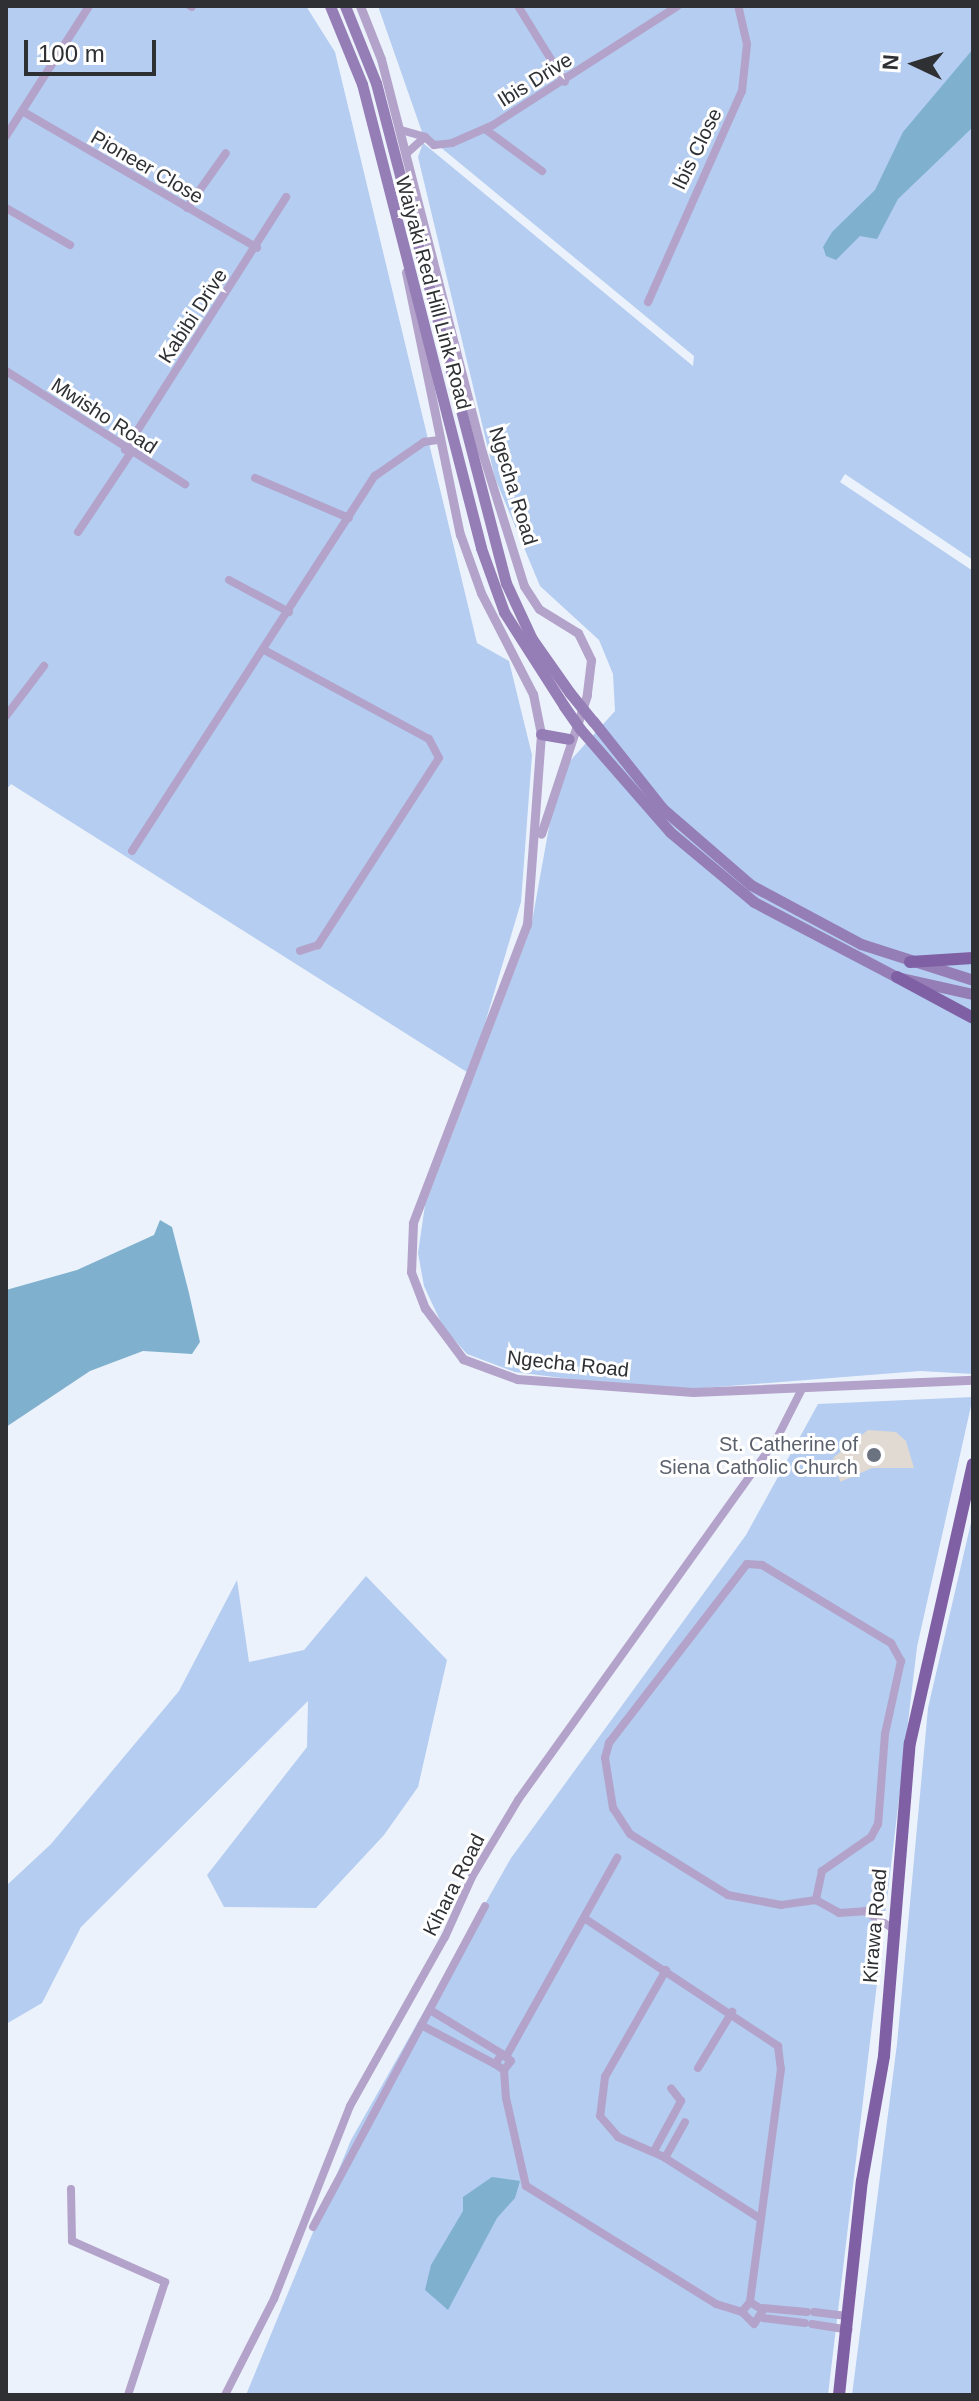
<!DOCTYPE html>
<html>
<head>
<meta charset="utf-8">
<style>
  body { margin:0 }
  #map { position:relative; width:979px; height:2401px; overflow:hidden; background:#ecf2fb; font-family:Arial,sans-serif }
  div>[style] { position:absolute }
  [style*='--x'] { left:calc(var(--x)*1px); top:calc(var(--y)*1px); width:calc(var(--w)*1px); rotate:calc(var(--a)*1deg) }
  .green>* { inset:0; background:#b4cdf1 }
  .water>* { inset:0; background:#7fb1ce }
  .building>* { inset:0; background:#e1dad2 }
  .minor>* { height:8px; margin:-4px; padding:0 4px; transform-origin:4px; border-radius:4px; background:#b3a3ca }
  .tertiary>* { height:9px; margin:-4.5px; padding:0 4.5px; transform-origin:4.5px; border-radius:4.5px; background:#b3a3ca }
  .secondary>* { height:11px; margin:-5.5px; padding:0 5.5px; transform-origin:5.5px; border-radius:5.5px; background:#957db5 }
  .primary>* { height:12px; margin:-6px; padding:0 6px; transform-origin:6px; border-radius:6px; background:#8060a5 }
  .secondary-bridge>* { height:11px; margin:-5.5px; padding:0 5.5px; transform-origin:5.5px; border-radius:5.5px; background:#957db5 }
  .dots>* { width:22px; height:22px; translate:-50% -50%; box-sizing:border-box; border:4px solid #fff; border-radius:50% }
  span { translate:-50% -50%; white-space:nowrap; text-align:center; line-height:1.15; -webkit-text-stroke:6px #fff; paint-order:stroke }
  .street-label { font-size:20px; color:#2e3033 }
  .worship-label { font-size:20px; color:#5b616d }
  .right { translate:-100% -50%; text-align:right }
  .frame { position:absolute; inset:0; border:8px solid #2e3033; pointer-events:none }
  .north { position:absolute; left:875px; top:24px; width:80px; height:80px; -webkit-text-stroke:6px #fff; paint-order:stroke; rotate:274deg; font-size:22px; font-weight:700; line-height:32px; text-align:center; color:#2e3033 }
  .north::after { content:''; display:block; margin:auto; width:28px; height:36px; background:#2e3033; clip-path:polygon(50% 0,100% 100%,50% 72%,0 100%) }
  .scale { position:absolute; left:24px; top:40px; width:132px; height:36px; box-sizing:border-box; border:4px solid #2e3033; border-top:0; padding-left:10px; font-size:24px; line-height:28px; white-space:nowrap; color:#2e3033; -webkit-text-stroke:6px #fff; paint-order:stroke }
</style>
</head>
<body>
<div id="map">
  <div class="green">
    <div style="clip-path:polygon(6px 6px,306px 6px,335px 52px,477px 643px,509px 661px,532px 755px,521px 902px,470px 1074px,11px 784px,6px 790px)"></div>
    <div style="clip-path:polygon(378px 6px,973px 6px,973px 560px,845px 474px,840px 482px,973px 571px,973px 1374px,920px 1371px,665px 1391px,515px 1372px,467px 1354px,443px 1327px,424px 1286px,418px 1253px,425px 1205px,531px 927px,551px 816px,569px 762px,615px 711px,613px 674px,599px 640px,540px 586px,495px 478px,418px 157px,423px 143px,693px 366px,694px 356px,422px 132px)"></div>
    <div style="clip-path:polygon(973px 1397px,917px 1647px,828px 2395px,246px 2395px,351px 2140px,511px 1858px,746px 1535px,818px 1404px)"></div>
    <div style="clip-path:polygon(973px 1514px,973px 2395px,852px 2395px,897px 2044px,928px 1708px)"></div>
    <div style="clip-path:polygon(366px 1576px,447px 1660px,418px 1787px,384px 1835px,316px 1908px,224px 1907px,207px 1875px,307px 1747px,308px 1701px,81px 1927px,42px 2003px,6px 2024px,6px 1886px,51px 1844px,179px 1691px,237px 1580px,249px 1662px,304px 1650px)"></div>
  </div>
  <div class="water">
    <div style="clip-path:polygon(973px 49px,973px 127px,898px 199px,877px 239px,860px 236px,836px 260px,826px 256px,823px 247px,832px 232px,875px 190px,903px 132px)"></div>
    <div style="clip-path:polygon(160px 1220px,172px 1227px,189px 1293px,200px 1342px,192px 1354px,143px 1351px,90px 1371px,6px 1427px,6px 1290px,77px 1270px,154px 1235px)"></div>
    <div style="clip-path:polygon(492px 2177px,520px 2181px,515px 2198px,497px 2218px,448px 2310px,425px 2290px,431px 2265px,463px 2211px,463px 2197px)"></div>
  </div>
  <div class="building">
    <div style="clip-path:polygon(868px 1430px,896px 1432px,906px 1441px,914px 1468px,872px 1468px,840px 1482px,837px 1471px,829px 1470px,834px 1457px)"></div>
  </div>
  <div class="minor">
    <div style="--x:190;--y:6;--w:2;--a:27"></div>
    <div style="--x:518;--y:6;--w:89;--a:58.3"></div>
    <div style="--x:22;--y:111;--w:272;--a:30.2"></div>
    <div style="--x:485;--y:129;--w:71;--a:36.4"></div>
    <div style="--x:401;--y:130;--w:25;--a:16"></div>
    <div style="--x:6;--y:136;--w:154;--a:-57.4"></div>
    <div style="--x:406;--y:154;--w:25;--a:-42"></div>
    <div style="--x:425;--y:137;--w:12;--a:42"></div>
    <div style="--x:434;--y:145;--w:18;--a:-6"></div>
    <div style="--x:452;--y:143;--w:45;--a:-23.7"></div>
    <div style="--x:493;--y:125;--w:220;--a:-32.8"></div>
    <div style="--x:6;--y:208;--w:74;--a:30"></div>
    <div style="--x:187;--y:208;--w:67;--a:-54.7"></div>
    <div style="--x:648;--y:302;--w:231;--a:-66"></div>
    <div style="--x:742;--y:91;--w:47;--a:-83.9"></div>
    <div style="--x:747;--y:44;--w:39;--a:-103"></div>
    <div style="--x:6;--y:371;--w:212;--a:32.3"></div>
    <div style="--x:125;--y:450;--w:300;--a:-57.5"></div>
    <div style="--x:255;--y:478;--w:102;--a:23.1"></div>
    <div style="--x:78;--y:532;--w:94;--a:-56.3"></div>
    <div style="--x:229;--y:580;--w:68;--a:28.1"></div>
    <div style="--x:266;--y:651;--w:185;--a:28.4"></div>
    <div style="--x:429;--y:739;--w:21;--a:62"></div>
    <div style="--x:439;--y:758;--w:223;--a:122.9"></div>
    <div style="--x:318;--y:945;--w:19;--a:162"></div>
    <div style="--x:6;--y:716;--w:63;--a:-52.8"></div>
    <div style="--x:132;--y:851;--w:447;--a:-57.1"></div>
    <div style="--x:375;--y:476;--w:60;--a:-34.8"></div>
    <div style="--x:424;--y:442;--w:15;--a:-8"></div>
    <div style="--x:747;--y:1564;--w:15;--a:4"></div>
    <div style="--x:762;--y:1565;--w:151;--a:31.2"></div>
    <div style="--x:891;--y:1643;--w:21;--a:61"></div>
    <div style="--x:901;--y:1661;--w:75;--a:102.4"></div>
    <div style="--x:885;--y:1734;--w:90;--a:94.4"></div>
    <div style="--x:878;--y:1824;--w:15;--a:118"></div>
    <div style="--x:871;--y:1837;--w:60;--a:145.2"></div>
    <div style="--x:822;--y:1871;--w:30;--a:102"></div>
    <div style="--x:816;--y:1900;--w:35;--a:172"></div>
    <div style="--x:781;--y:1905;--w:54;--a:-169.3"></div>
    <div style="--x:728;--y:1895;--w:115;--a:-148.1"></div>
    <div style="--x:630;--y:1834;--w:31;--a:-123"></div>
    <div style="--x:613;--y:1808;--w:51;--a:-99.1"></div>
    <div style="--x:605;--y:1758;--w:16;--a:-75"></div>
    <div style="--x:609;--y:1743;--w:226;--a:-52.4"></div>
    <div style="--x:816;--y:1900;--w:26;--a:29"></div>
    <div style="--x:839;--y:1913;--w:26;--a:-4"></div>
    <div style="--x:865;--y:1911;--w:36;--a:32"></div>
    <div style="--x:587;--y:1920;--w:229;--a:33.4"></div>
    <div style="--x:778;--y:2046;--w:23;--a:83"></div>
    <div style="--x:781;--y:2069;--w:235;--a:97.6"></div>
    <div style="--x:750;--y:2302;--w:13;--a:129"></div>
    <div style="--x:742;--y:2312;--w:17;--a:45"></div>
    <div style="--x:754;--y:2324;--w:17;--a:-57"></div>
    <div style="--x:763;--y:2310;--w:15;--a:-148"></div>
    <div style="--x:666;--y:1970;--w:123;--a:119.7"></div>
    <div style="--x:605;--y:2077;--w:39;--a:97"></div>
    <div style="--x:600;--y:2116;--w:28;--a:49"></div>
    <div style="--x:618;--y:2137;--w:48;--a:23.4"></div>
    <div style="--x:662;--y:2156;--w:117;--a:32.5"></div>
    <div style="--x:430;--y:2010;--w:84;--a:31.4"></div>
    <div style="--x:421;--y:2025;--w:84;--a:27.8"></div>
    <div style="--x:507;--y:2055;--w:226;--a:-60.8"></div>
    <div style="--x:698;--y:2068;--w:66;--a:-58.7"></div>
    <div style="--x:504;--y:2070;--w:11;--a:-146"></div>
    <div style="--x:495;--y:2064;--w:12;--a:-55"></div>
    <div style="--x:502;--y:2054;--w:11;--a:38"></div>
    <div style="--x:511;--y:2061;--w:11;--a:128"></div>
    <div style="--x:504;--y:2070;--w:28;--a:86"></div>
    <div style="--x:506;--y:2098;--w:90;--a:77.2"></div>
    <div style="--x:526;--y:2186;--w:224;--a:31.8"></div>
    <div style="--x:716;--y:2304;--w:27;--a:17"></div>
    <div style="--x:654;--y:2151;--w:57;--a:-61.6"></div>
    <div style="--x:681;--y:2101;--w:16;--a:-128"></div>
    <div style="--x:665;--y:2158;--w:41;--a:-60.9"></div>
    <div style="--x:71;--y:2189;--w:52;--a:88.9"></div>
    <div style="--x:72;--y:2241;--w:102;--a:23.8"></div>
    <div style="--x:165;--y:2282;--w:119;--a:108.1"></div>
    <div style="--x:313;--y:2227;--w:364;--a:-61.8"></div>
    <div style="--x:763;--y:2308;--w:44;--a:5.2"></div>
    <div style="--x:814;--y:2312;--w:35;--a:7"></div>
    <div style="--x:763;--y:2318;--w:42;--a:6.8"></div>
    <div style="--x:812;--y:2324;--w:37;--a:9"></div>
    <div style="--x:225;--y:2395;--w:108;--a:-63"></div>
    <div style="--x:274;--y:2299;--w:207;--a:-68.5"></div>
    <div style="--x:350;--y:2106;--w:194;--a:-60.7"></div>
    <div style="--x:445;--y:1937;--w:66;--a:-65.8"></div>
    <div style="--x:472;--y:1877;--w:90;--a:-59.1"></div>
    <div style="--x:518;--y:1800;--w:443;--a:-54.4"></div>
    <div style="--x:776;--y:1440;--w:59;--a:-63"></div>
  </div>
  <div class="tertiary">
    <div style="--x:360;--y:6;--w:57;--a:68.4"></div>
    <div style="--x:381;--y:59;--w:406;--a:75.6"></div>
    <div style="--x:482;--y:452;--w:140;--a:72.6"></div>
    <div style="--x:524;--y:586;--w:27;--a:57"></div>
    <div style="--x:539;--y:609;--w:46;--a:31.6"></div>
    <div style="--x:578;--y:633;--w:30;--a:64"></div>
    <div style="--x:591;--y:660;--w:35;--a:97"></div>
    <div style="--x:587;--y:695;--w:146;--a:108.3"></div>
    <div style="--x:406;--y:272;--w:268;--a:78.4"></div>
    <div style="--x:460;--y:534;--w:63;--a:70.4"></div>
    <div style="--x:481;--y:593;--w:114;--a:62.8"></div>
    <div style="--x:533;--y:694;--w:41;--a:78.7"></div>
    <div style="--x:541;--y:734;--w:191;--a:94.2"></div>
    <div style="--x:527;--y:924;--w:320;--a:110.9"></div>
    <div style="--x:413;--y:1223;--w:49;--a:92.3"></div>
    <div style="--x:411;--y:1272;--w:39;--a:69"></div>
    <div style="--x:425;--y:1308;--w:64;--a:53.3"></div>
    <div style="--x:463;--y:1359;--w:58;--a:20.3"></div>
    <div style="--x:517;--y:1379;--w:176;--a:4.2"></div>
    <div style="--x:693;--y:1392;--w:280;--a:-2.5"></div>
  </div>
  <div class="secondary">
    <div style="--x:330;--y:6;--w:84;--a:67.7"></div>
    <div style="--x:362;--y:84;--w:479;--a:75.6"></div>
    <div style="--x:481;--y:548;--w:68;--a:70.2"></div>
    <div style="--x:504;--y:612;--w:112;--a:57.4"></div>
    <div style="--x:345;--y:6;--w:83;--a:68.1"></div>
    <div style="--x:376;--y:83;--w:517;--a:75.43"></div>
    <div style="--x:506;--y:583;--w:62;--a:65.1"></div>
    <div style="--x:532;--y:639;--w:66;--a:54.9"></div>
    <div style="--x:593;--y:721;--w:112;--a:51.5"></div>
    <div style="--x:663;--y:809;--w:116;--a:40.8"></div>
    <div style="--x:751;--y:885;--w:125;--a:28.2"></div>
    <div style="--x:861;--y:944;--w:118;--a:17.8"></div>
    <div style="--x:581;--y:730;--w:135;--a:48.9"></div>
    <div style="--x:670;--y:832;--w:109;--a:39.8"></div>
    <div style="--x:754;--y:902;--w:161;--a:27.7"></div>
    <div style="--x:897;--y:977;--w:78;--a:12.6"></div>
    <div style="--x:541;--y:734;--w:28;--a:10"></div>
  </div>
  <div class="primary">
    <div style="--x:910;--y:962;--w:63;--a:-3.6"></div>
    <div style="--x:897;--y:977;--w:86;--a:28.3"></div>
    <div style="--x:839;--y:2395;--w:215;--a:-83.9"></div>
    <div style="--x:862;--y:2181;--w:127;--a:-80"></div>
    <div style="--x:884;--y:2056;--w:314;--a:-85.3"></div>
    <div style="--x:910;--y:1743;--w:286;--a:-77.3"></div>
  </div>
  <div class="secondary-bridge">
    <div style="--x:570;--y:693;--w:36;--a:51"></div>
    <div style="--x:564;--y:706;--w:29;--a:55"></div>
  </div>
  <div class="dots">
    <div style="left:874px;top:1455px;background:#6b7280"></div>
  </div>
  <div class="street-label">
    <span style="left:535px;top:80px;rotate:-32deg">Ibis Drive</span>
    <span style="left:697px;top:149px;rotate:-64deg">Ibis Close</span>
    <span style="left:147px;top:167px;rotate:30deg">Pioneer Close</span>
    <span style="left:433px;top:293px;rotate:75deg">Waiyaki Red Hill Link Road</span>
    <span style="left:193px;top:316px;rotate:-57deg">Kabibi Drive</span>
    <span style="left:104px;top:416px;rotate:33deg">Mwisho Road</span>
    <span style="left:513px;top:486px;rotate:73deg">Ngecha Road</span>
    <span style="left:568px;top:1364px;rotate:6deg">Ngecha Road</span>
    <span style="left:454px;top:1885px;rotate:-63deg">Kihara Road</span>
    <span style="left:875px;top:1926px;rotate:-85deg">Kirawa Road</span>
  </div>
  <div class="worship-label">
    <span class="right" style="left:858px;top:1456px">St. Catherine of<br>Siena Catholic Church</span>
  </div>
  <div class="frame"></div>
  <div class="north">N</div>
  <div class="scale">100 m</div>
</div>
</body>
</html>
